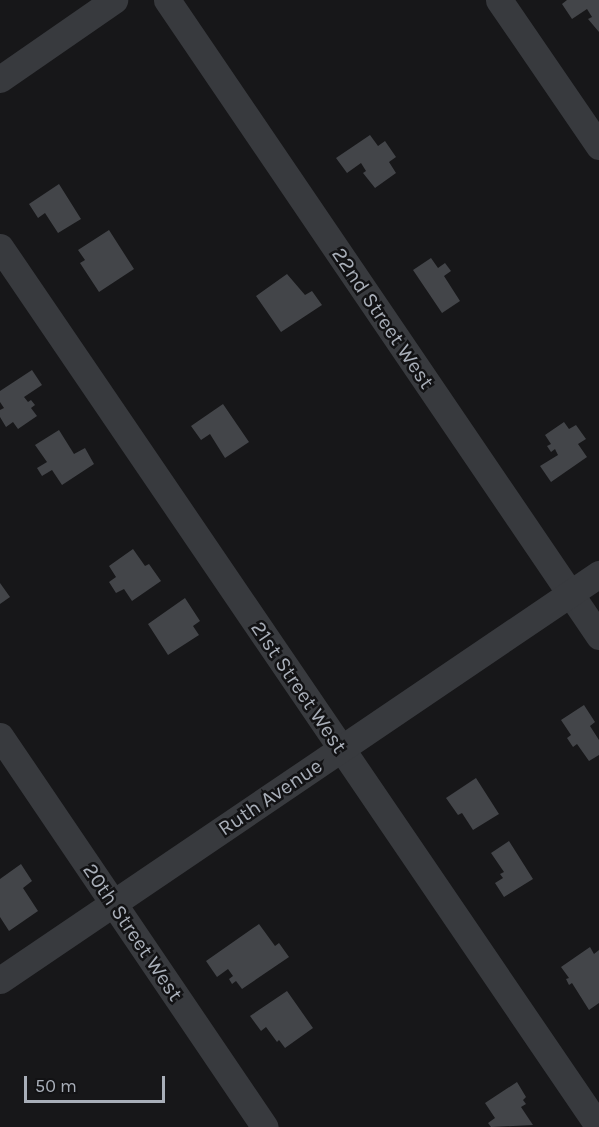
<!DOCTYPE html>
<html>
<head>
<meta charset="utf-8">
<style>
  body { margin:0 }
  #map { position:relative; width:599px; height:1127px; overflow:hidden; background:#171719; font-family:Karla,sans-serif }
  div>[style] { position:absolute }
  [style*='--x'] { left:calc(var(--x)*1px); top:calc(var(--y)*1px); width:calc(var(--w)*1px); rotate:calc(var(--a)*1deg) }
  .building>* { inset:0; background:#434549 }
  .minor>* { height:27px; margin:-13.5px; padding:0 13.5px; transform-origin:13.5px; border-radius:13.5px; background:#383a3e }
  span { translate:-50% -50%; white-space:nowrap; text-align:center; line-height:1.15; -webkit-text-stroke:5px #121214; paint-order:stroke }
  .street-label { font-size:21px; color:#a9afb9 }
  .scale { position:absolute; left:24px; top:1076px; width:141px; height:27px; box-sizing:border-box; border:3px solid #a9afb9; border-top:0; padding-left:8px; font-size:18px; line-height:21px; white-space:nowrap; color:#a9afb9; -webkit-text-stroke:4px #121214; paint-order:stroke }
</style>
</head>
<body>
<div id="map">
  <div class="building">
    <div style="clip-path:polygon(567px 0,599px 0,599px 32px,588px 19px,592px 17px,587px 9px,572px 19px,562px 4px)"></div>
    <div style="clip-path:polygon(370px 135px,378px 146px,385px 141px,396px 157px,389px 162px,396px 173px,375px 188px,363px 173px,366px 171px,361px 163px,347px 173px,336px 158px)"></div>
    <div style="clip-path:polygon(59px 184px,81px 219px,58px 233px,45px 213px,38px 218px,29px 204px)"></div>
    <div style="clip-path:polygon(109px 230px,134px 269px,99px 292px,80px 263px,85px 260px,78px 250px)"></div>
    <div style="clip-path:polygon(431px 258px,438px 268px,445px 263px,451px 271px,444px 276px,460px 301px,442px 313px,413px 270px)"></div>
    <div style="clip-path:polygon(287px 274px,305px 295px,312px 291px,322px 305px,281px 332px,256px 296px)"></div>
    <div style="clip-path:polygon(32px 370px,42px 385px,24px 397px,28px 402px,31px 400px,35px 405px,31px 408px,37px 416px,18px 429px,13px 422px,6px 427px,0 417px,0 410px,4px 408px,0 402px,0 391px)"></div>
    <div style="clip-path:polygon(223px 404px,249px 442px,225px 458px,210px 434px,201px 440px,191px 426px)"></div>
    <div style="clip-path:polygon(564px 422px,569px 429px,576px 425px,586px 439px,578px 444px,587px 457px,551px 482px,540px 466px,558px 455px,555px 449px,551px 452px,547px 446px,551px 444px,545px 435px)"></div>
    <div style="clip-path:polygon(59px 430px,74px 454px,85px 448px,94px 464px,62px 485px,52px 470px,42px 476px,37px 468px,47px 462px,35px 445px)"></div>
    <div style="clip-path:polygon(133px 549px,145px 566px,149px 564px,161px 581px,132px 601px,124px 589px,116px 593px,109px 582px,116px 577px,109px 566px)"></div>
    <div style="clip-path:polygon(0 583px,10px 597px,0 604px)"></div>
    <div style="clip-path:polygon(185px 598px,200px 621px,193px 626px,199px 635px,168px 655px,148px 624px)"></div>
    <div style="clip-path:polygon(584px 705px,595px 722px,590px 726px,599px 740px,599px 755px,589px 761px,577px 744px,573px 747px,567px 738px,571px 735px,561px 720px)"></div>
    <div style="clip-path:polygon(476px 778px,499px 814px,473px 830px,462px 813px,458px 815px,446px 798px)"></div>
    <div style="clip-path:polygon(509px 841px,533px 879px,504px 897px,495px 883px,503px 878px,500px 874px,504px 872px,491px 853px)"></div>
    <div style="clip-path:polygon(21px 864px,32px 881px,23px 888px,38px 911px,9px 931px,0 917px,0 879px)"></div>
    <div style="clip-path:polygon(259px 924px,275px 946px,279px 943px,289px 957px,242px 989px,236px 981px,232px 984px,229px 979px,233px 976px,228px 969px,217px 977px,206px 961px)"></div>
    <div style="clip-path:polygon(590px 947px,594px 954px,599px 950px,599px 1003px,589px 1010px,572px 983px,569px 985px,566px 979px,569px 978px,561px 967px)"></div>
    <div style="clip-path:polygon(287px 991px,313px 1028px,285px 1048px,279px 1040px,277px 1042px,266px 1027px,261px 1031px,250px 1016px)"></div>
    <div style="clip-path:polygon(517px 1082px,526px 1097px,523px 1100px,526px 1104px,521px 1107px,533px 1125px,491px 1127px,488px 1123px,495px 1118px,485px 1103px)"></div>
  </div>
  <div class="minor">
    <div style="--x:167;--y:0;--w:769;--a:55.81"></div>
    <div style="--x:499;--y:0;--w:177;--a:55.6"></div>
    <div style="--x:0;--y:79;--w:139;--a:-34.7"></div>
    <div style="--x:0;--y:247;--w:1065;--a:55.76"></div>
    <div style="--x:0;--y:736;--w:472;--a:55.9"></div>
    <div style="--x:0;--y:980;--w:724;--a:-34.13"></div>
  </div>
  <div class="street-label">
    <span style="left:383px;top:318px;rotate:56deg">22nd Street West</span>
    <span style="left:299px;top:687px;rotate:56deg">21st Street West</span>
    <span style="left:270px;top:797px;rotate:-34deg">Ruth Avenue</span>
    <span style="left:133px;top:932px;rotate:56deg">20th Street West</span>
  </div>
  <div class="scale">50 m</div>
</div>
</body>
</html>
